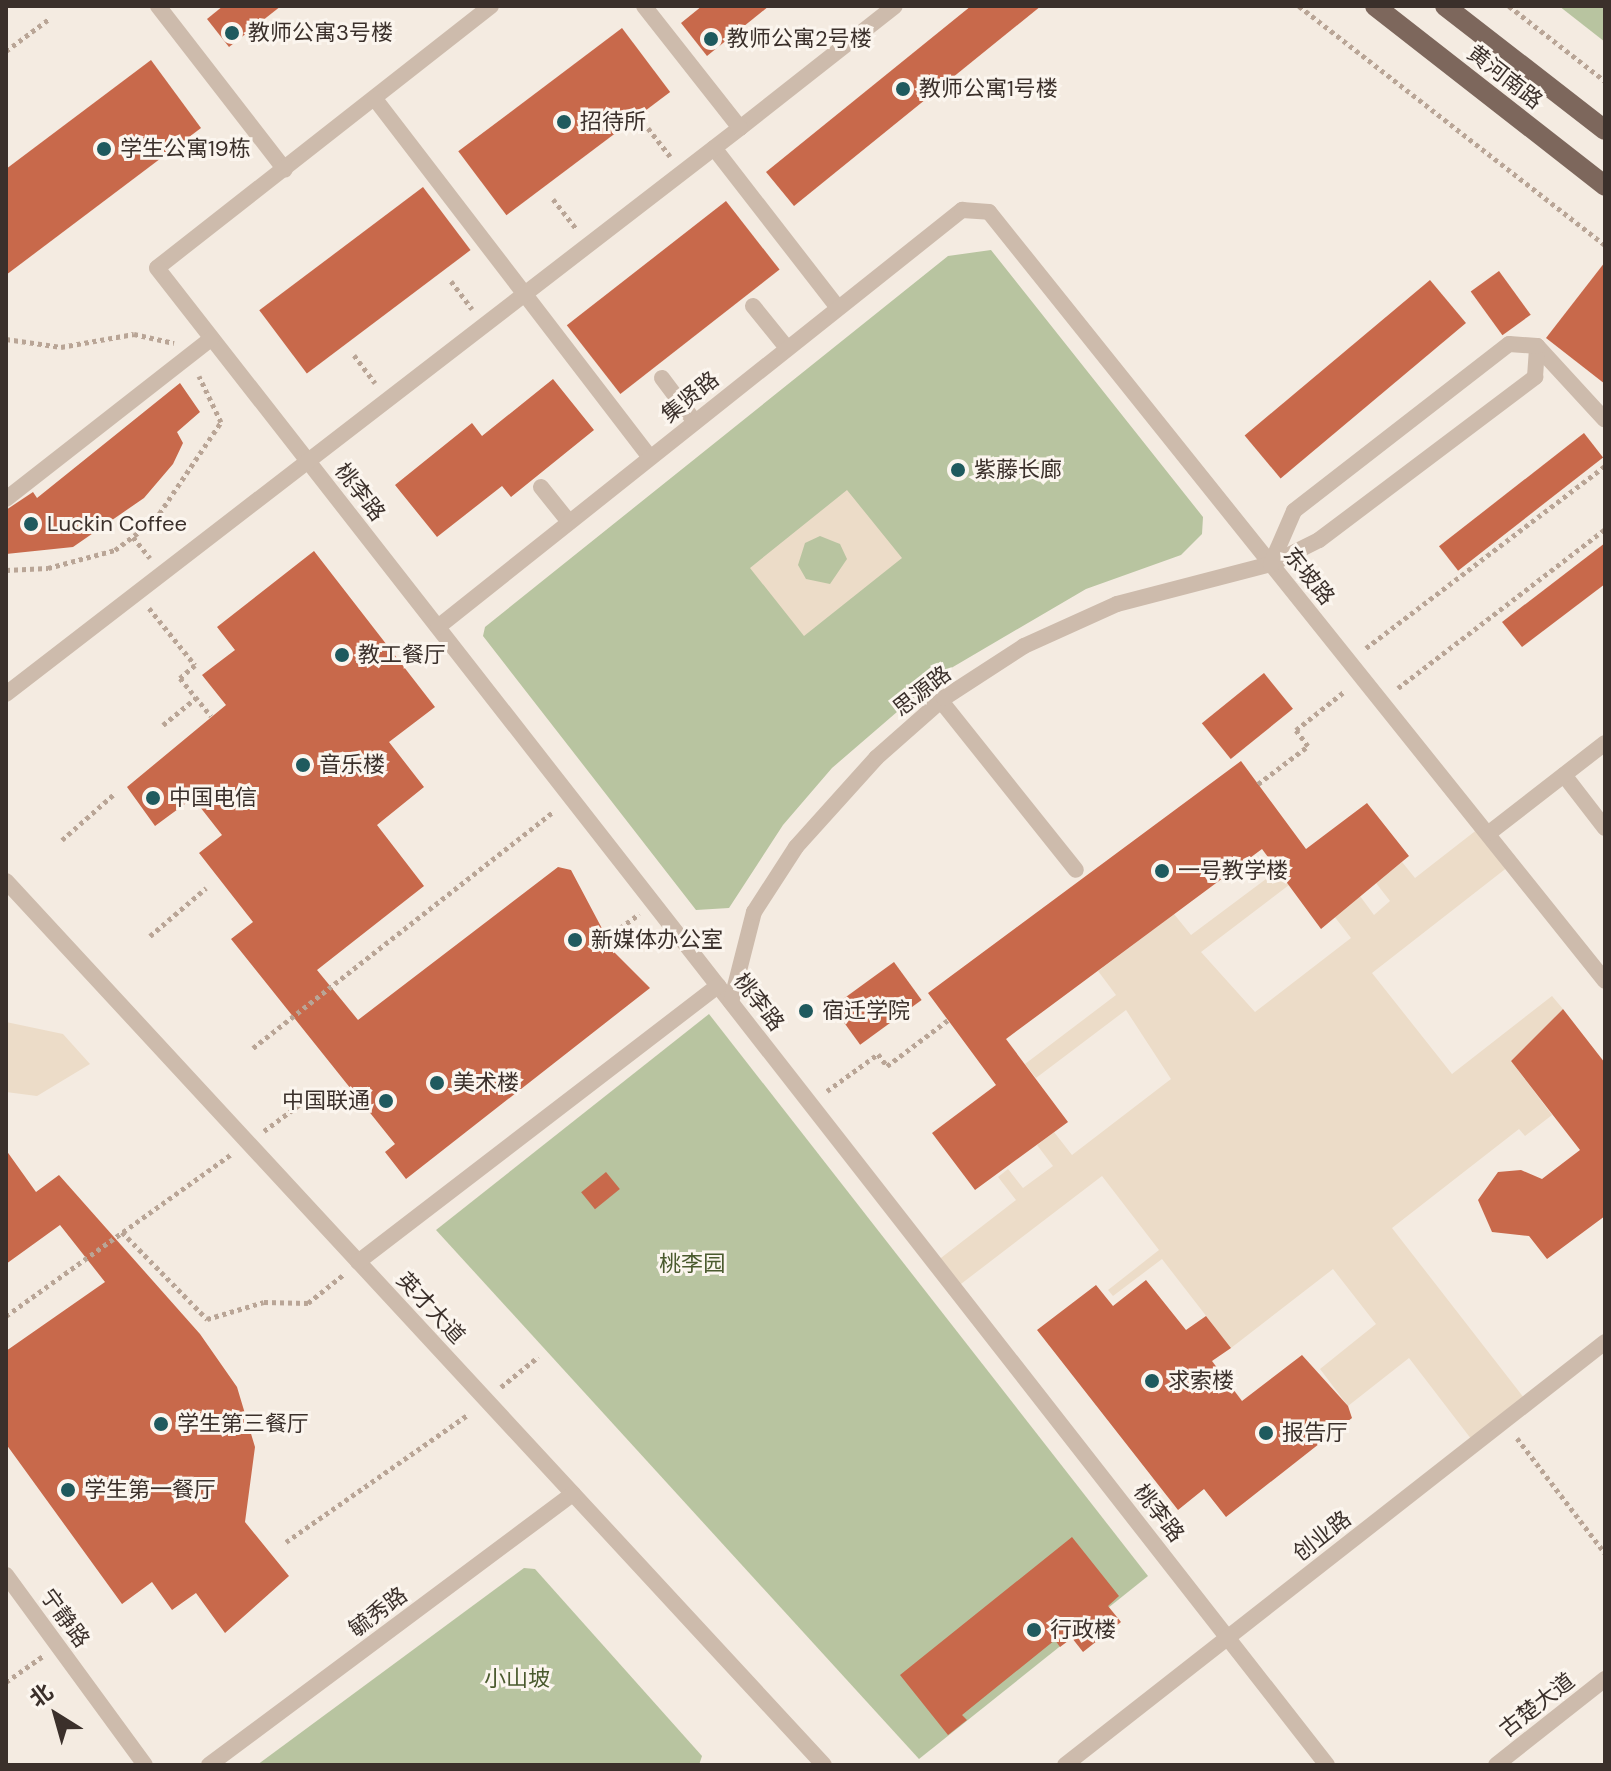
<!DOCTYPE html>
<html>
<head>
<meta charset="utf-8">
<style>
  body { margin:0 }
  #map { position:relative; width:1611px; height:1771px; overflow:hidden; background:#f4ebe1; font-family:"DM Sans","Noto Sans SC",sans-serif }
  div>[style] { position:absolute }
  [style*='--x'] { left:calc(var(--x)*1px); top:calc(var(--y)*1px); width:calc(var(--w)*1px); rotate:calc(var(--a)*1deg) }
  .green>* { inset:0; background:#b8c4a0 }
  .plaza>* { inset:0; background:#ecdcc8 }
  .building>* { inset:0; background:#c8694b; transform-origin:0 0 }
  .path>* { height:5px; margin-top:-2.5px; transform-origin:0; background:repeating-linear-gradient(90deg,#b9a596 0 4px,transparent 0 8px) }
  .service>* { height:16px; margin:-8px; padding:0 8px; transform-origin:8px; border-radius:8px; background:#cdbbac }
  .primary>* { height:20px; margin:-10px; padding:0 10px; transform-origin:10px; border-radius:10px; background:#7d675c }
  .dots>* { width:22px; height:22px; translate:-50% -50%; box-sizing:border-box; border:4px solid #fbf5ee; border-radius:50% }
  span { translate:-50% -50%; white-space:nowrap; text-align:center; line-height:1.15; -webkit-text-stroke:6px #fbf5ee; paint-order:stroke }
  .poi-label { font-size:22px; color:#3b302b }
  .left { translate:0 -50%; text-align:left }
  .right { translate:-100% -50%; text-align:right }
  .street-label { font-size:22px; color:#3b302b }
  .park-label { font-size:22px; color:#4a5a2e }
  .frame { position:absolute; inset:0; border:8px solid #3b302b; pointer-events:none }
  .north { position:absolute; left:16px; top:1675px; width:80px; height:80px; -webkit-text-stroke:6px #fbf5ee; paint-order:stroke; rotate:323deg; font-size:22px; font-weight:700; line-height:32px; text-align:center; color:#3b302b }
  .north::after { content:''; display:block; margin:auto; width:28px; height:36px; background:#3b302b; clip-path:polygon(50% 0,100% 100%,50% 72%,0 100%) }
</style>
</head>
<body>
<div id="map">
  <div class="green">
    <div style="clip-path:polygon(1559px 6px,1605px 6px,1605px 42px)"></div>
    <div style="clip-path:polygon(991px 250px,1203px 517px,1202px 534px,1181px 555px,1086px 589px,941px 674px,832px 768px,783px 825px,729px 908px,696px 910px,483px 636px,485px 627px,948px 256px)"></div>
    <div style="clip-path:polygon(709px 1014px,1148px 1576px,919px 1759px,436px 1230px)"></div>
    <div style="clip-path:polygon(524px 1568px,535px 1569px,702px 1756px,699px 1765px,257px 1765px)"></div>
  </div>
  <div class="plaza">
    <div style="clip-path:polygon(evenodd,847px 490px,902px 558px,804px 636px,750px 568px,847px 490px,820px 536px,840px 544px,847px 559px,830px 584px,806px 579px,798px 565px,805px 543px,820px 536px)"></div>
    <div style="clip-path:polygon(1483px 825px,1513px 863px,1372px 973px,1452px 1074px,1552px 996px,1563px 1009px,1511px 1061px,1552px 1115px,1525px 1136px,1519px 1129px,1392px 1228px,1528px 1403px,1475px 1444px,1409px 1358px,1348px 1406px,1320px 1369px,1376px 1324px,1333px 1269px,1231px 1348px,1162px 1259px,1113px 1296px,1108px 1290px,1159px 1250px,1102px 1176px,957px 1287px,937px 1261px,1016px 1200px,998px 1177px,1008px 1169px,1023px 1188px,1053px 1166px,1037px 1145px,1054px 1132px,1072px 1155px,1171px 1079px,1126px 1010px,1036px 1078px,1025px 1064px,1116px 995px,1098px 971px,1174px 914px,1191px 935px,1278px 870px,1289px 885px,1201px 952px,1255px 1012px,1351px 938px,1334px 916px,1360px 896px,1374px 915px,1390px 901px,1376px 883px,1402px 862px,1415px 878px)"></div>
    <div style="clip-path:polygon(6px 1022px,63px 1034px,90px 1064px,37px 1096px,6px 1092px)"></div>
  </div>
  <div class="building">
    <div style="clip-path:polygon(223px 6px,281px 6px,229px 47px,207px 19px)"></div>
    <div style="clip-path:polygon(702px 6px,769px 6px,707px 56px,681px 23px)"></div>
    <div style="clip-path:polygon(971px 6px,1041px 6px,794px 206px,766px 172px)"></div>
    <div style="left:622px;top:28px;width:80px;height:205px;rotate:53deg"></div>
    <div style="clip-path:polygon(151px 60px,201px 128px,6px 275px,6px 169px)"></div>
    <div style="left:423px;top:187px;width:79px;height:205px;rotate:53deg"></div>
    <div style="left:726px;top:201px;width:87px;height:202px;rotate:52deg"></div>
    <div style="clip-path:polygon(1605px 262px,1605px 384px,1546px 338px)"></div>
    <div style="left:1499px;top:271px;width:54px;height:35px;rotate:54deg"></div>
    <div style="left:1430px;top:280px;width:56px;height:242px;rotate:50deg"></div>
    <div style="clip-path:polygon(553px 379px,594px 430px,511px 497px,502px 486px,437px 537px,395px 485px,472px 423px,482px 436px)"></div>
    <div style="clip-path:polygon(180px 383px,200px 412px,177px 432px,183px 443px,173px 464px,144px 498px,73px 547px,6px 554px,6px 510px,33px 492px,37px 498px)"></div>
    <div style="left:1584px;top:433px;width:31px;height:184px;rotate:52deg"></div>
    <div style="clip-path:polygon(1605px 543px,1605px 584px,1522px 647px,1502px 622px)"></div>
    <div style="clip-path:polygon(314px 551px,435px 707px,389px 742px,424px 787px,377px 825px,424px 886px,317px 970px,358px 1020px,558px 867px,571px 870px,615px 953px,650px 988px,406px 1179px,385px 1152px,395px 1144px,231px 939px,253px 922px,199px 853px,222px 835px,193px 798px,155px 826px,127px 787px,226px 705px,202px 675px,235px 650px,217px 627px)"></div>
    <div style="left:1264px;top:673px;width:46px;height:80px;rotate:51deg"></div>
    <div style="clip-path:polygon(1241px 761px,1306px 849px,1367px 803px,1409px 856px,1321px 929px,1262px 849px,1006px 1039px,1068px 1122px,975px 1190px,932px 1133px,996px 1085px,928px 993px)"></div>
    <div style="left:894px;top:962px;width:47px;height:76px;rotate:54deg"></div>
    <div style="clip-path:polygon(1563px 1009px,1605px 1063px,1605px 1216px,1547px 1259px,1529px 1236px,1492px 1232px,1478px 1200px,1498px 1172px,1521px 1170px,1542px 1179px,1580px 1150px,1511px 1061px)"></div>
    <div style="clip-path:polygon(6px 1150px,36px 1192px,59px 1175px,200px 1334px,237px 1387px,255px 1447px,245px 1522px,289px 1576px,225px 1633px,196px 1593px,172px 1610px,152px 1582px,122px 1604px,6px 1444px,6px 1351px,105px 1282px,60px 1225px,6px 1264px)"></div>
    <div style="left:606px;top:1172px;width:22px;height:32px;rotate:51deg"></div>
    <div style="clip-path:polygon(1146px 1280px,1186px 1330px,1206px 1316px,1231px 1348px,1212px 1361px,1242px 1401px,1302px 1355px,1348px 1406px,1352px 1418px,1226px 1517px,1204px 1489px,1178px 1510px,1037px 1330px,1096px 1285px,1113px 1306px)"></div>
    <div style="clip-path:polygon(1072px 1537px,1119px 1596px,1108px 1606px,1121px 1622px,1083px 1652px,1072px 1638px,1060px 1647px,1055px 1640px,962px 1715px,967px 1720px,948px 1735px,900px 1675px)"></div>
  </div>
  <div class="path">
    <div style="--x:1299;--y:6;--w:388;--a:38"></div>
    <div style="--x:1509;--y:6;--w:122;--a:38"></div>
    <div style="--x:6;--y:51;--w:54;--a:-36.7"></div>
    <div style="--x:648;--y:128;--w:36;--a:52"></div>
    <div style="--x:553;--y:199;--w:39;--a:52"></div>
    <div style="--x:451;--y:281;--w:35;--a:53"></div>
    <div style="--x:6;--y:339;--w:56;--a:8.3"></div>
    <div style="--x:61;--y:347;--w:74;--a:-10.1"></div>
    <div style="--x:134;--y:334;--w:41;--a:12.7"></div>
    <div style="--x:354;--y:355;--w:35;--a:53"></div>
    <div style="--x:133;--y:537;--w:27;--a:51"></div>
    <div style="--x:6;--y:570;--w:42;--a:-2.7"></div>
    <div style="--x:48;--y:568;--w:69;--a:-15"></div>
    <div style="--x:115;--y:550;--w:50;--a:-36.9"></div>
    <div style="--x:155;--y:520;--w:118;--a:-56"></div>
    <div style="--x:221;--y:422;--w:51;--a:-115.6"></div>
    <div style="--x:149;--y:608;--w:73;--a:51.1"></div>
    <div style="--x:195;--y:665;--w:20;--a:139"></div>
    <div style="--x:180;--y:678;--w:49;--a:50.8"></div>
    <div style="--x:1366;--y:648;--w:300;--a:-37.3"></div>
    <div style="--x:1398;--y:688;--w:261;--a:-37.5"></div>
    <div style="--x:163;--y:725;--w:43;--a:-39.3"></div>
    <div style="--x:1258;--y:784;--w:63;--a:-37.2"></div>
    <div style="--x:1308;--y:746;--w:20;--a:-127"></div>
    <div style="--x:1296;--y:730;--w:63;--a:-38.5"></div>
    <div style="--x:62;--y:840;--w:69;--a:-41.5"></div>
    <div style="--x:620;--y:928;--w:24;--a:-36"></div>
    <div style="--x:150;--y:936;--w:74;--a:-40.6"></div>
    <div style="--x:253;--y:1048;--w:383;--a:-38.2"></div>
    <div style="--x:827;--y:1091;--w:63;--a:-36"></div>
    <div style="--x:878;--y:1054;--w:15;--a:53"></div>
    <div style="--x:887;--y:1066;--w:76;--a:-37"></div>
    <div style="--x:264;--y:1131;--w:49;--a:-36.6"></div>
    <div style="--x:122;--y:1232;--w:122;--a:45.7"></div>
    <div style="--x:207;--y:1319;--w:59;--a:-16.6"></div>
    <div style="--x:264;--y:1302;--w:44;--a:1.3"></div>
    <div style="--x:308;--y:1303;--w:45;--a:-38.7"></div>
    <div style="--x:6;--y:1316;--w:279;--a:-35.7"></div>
    <div style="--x:501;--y:1387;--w:48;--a:-39"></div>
    <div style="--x:1517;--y:1438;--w:145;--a:52.6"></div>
    <div style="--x:286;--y:1542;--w:223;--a:-35"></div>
    <div style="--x:6;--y:1682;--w:45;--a:-35.1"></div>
  </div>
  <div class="service">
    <div style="--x:158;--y:6;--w:207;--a:52.2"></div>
    <div style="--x:491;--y:6;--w:424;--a:141.9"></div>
    <div style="--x:157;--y:268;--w:1900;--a:51.99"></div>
    <div style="--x:375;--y:99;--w:451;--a:52.5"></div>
    <div style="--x:740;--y:128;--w:197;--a:-38.2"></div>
    <div style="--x:714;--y:148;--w:202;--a:52.2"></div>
    <div style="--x:753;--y:306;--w:54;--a:51"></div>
    <div style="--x:1537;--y:346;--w:100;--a:47.4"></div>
    <div style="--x:662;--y:378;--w:55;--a:53.1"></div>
    <div style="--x:541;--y:487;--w:45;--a:51.3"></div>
    <div style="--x:6;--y:499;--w:261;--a:-38"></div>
    <div style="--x:438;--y:627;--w:670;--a:-38.51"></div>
    <div style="--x:962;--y:210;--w:27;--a:4"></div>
    <div style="--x:989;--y:212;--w:985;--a:51.3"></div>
    <div style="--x:6;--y:694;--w:927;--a:-37.64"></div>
    <div style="--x:740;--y:128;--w:155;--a:-128.2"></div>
    <div style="--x:941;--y:701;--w:216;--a:51.4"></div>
    <div style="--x:1564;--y:775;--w:67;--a:52.3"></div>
    <div style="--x:1489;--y:833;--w:147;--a:-37.8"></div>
    <div style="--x:6;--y:881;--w:1204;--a:47.22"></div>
    <div style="--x:731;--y:1002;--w:93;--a:-75.7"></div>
    <div style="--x:754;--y:912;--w:77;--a:-57.1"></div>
    <div style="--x:796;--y:847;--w:120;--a:-48"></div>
    <div style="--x:876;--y:758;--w:91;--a:-41.4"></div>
    <div style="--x:944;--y:698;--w:95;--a:-33"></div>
    <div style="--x:1024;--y:646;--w:102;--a:-24.3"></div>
    <div style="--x:1117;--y:604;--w:159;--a:-14.6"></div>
    <div style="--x:1271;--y:564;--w:54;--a:-26.6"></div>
    <div style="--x:1319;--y:540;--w:271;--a:-37"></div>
    <div style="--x:1535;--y:377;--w:31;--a:-86"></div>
    <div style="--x:1537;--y:346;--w:28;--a:-176"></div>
    <div style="--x:1509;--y:344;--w:272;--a:142.2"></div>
    <div style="--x:1294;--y:511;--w:58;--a:113.5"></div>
    <div style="--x:358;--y:1262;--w:454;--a:-37.5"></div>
    <div style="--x:6;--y:1575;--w:235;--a:53.8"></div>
    <div style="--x:209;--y:1765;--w:454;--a:-36.7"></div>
    <div style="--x:1065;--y:1765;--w:686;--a:-38.07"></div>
    <div style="--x:1496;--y:1765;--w:139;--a:-38.3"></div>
  </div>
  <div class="primary">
    <div style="--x:1375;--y:6;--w:292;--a:38"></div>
    <div style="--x:1445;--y:6;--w:202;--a:37.8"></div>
  </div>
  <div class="dots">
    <div style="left:232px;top:33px;background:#1f5a5e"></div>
    <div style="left:711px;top:39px;background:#1f5a5e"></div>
    <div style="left:903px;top:89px;background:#1f5a5e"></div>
    <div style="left:564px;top:122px;background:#1f5a5e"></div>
    <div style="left:104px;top:149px;background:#1f5a5e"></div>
    <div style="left:958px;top:470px;background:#1f5a5e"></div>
    <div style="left:31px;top:524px;background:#1f5a5e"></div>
    <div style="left:342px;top:655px;background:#1f5a5e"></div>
    <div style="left:303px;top:765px;background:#1f5a5e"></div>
    <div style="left:153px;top:798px;background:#1f5a5e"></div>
    <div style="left:1162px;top:871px;background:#1f5a5e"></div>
    <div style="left:575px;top:940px;background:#1f5a5e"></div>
    <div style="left:806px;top:1011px;background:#1f5a5e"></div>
    <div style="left:437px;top:1083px;background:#1f5a5e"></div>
    <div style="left:386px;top:1101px;background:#1f5a5e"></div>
    <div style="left:1152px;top:1381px;background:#1f5a5e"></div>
    <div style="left:161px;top:1424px;background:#1f5a5e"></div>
    <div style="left:1266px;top:1433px;background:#1f5a5e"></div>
    <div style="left:68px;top:1490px;background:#1f5a5e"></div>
    <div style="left:1034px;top:1630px;background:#1f5a5e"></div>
  </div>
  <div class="poi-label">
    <span class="left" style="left:248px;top:33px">教师公寓3号楼</span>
    <span class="left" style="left:727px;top:39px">教师公寓2号楼</span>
    <span class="left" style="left:919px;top:89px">教师公寓1号楼</span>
    <span class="left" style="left:580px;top:122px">招待所</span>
    <span class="left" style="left:120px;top:149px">学生公寓19栋</span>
    <span class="left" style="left:974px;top:470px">紫藤长廊</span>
    <span class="left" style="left:47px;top:524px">Luckin Coffee</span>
    <span class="left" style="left:358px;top:655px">教工餐厅</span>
    <span class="left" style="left:319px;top:765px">音乐楼</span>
    <span class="left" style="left:169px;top:798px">中国电信</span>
    <span class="left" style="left:1178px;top:871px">一号教学楼</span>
    <span class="left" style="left:591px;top:940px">新媒体办公室</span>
    <span class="left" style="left:822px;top:1011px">宿迁学院</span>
    <span class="left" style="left:453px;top:1083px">美术楼</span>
    <span class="right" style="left:370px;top:1101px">中国联通</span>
    <span class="left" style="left:1168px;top:1381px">求索楼</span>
    <span class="left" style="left:177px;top:1424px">学生第三餐厅</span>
    <span class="left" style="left:1282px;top:1433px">报告厅</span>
    <span class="left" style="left:84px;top:1490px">学生第一餐厅</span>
    <span class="left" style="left:1050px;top:1630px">行政楼</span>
  </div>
  <div class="street-label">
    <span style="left:1505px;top:77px;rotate:38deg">黄河南路</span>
    <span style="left:690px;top:397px;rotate:-39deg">集贤路</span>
    <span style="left:360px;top:492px;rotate:52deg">桃李路</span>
    <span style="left:1309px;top:576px;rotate:51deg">东坡路</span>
    <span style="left:922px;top:691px;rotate:-38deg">思源路</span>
    <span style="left:759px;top:1002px;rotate:52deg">桃李路</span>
    <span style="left:431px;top:1308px;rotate:47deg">英才大道</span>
    <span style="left:1159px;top:1513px;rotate:52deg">桃李路</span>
    <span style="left:1322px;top:1536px;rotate:-38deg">创业路</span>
    <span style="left:378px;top:1612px;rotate:-37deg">毓秀路</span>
    <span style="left:65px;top:1618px;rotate:54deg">宁静路</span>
    <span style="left:1537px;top:1705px;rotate:-38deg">古楚大道</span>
  </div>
  <div class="park-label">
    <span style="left:692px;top:1264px">桃李园</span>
    <span style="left:517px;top:1679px">小山坡</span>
  </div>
  <div class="frame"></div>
  <div class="north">北</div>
</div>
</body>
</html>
